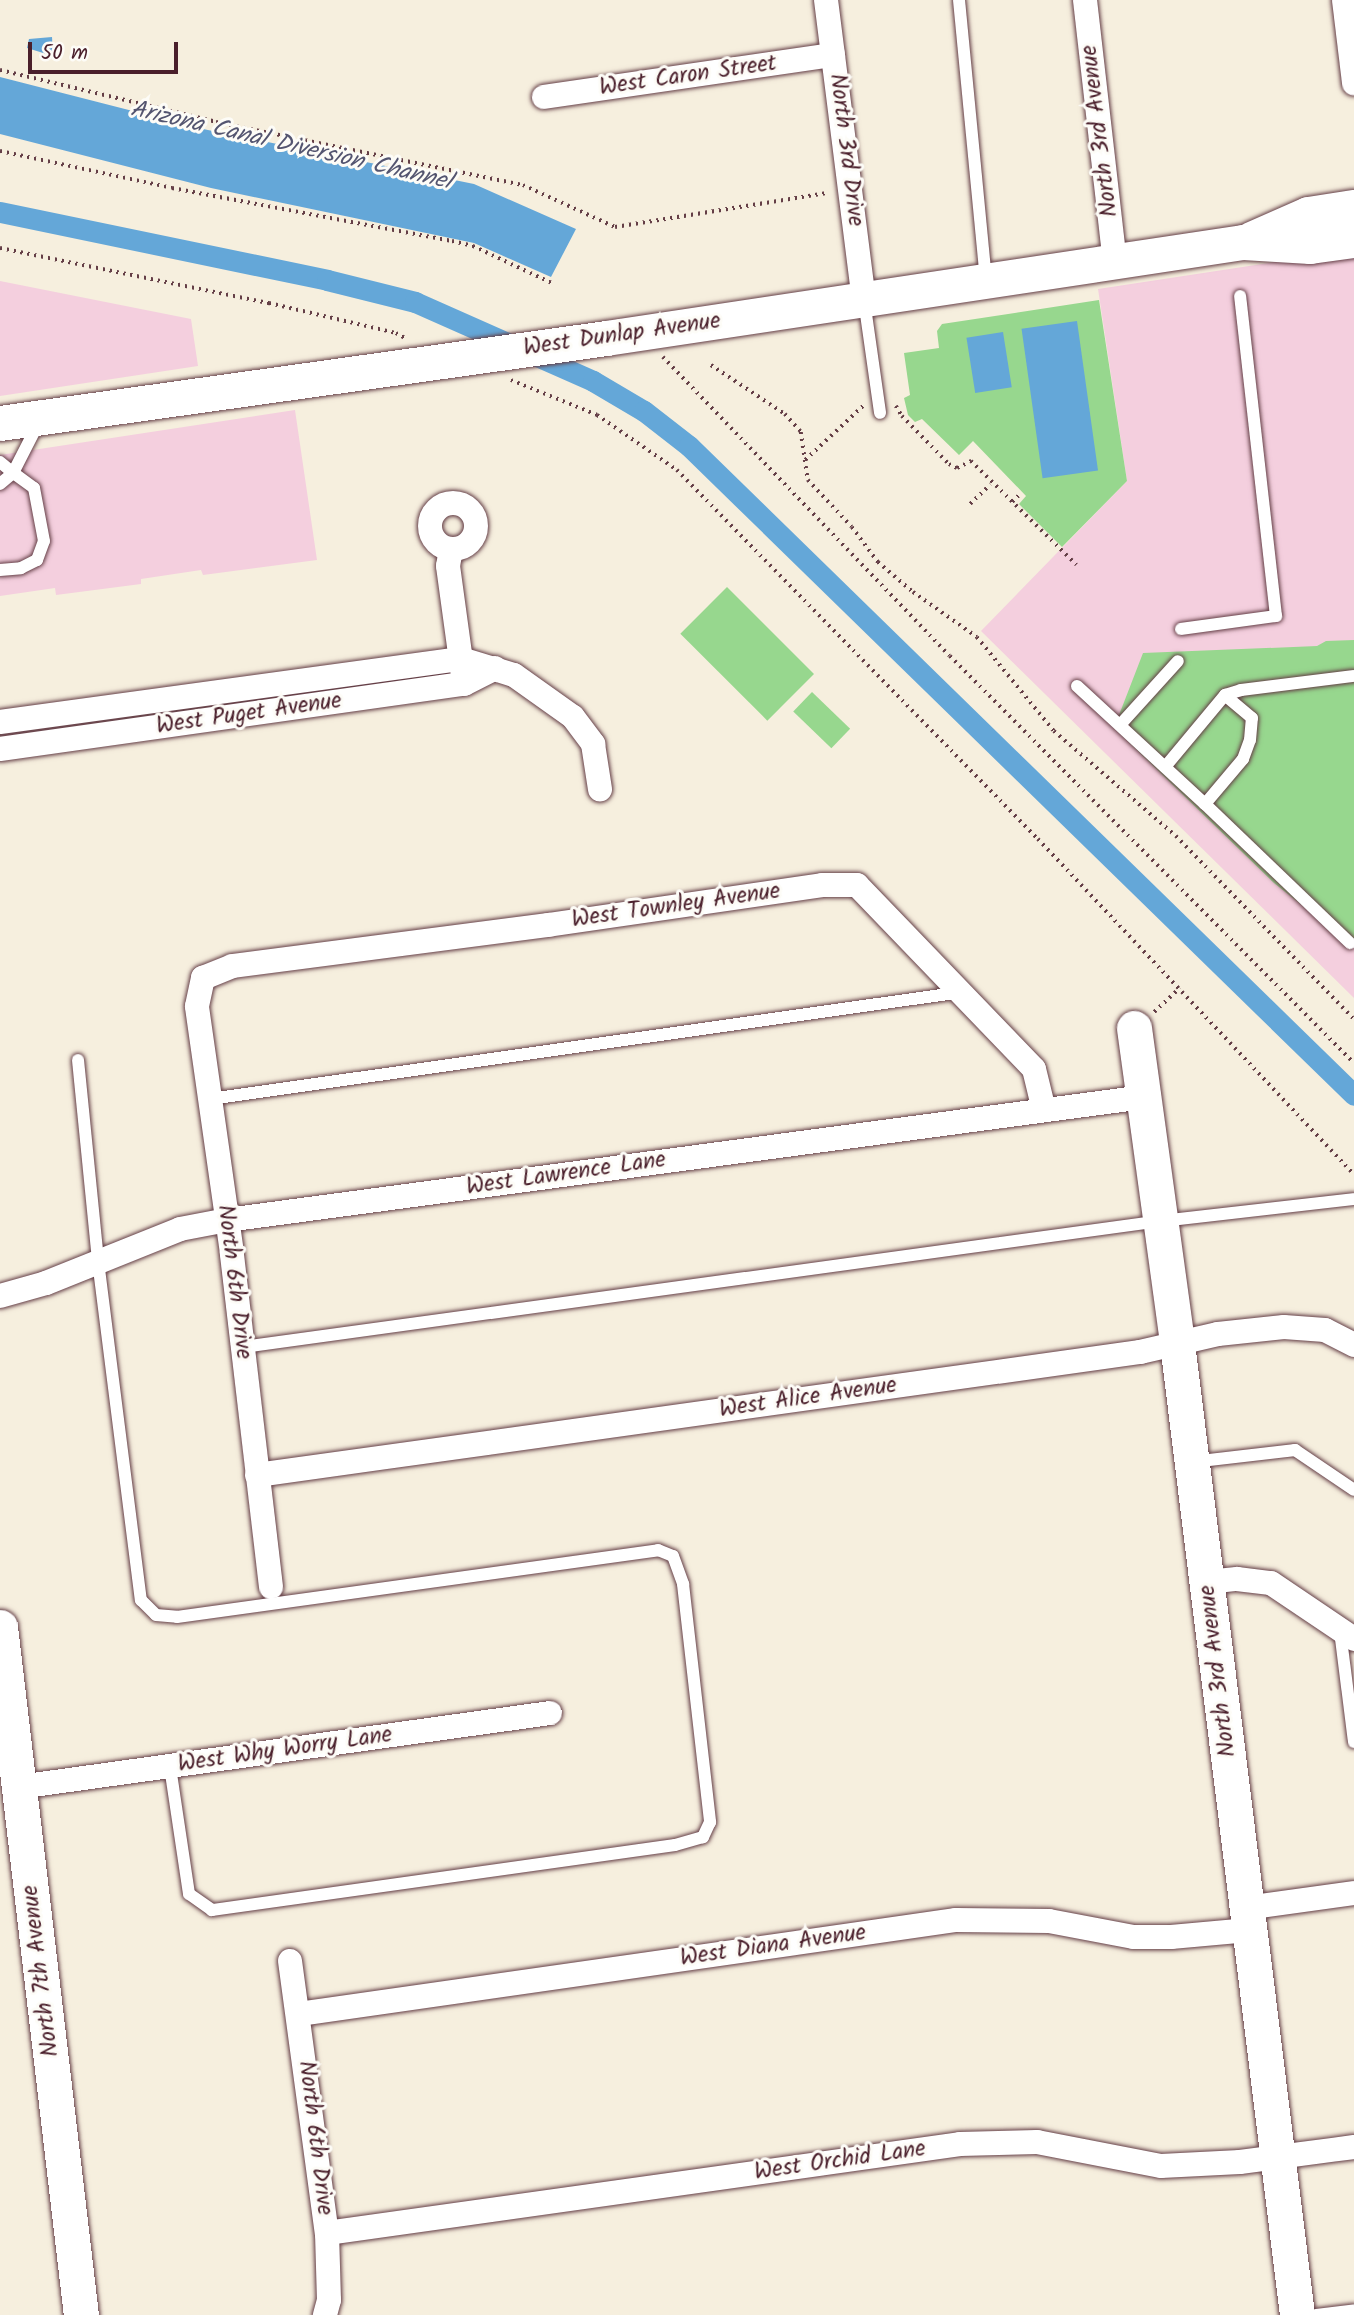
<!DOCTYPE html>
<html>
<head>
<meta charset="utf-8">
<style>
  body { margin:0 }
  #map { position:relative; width:1354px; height:2315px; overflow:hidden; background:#f6efde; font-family:Kalam,sans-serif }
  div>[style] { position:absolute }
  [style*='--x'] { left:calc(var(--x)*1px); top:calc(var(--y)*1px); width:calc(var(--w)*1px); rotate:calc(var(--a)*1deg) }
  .built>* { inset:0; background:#f4cfde }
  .green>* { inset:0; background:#97d78e; transform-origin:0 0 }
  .water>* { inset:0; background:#64a7d8; transform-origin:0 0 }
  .canal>* { height:21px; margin:-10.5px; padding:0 10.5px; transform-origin:10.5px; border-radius:10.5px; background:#64a7d8 }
  .path>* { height:3.5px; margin-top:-1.75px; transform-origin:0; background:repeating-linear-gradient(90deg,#643e46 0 2px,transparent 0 7px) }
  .roads { filter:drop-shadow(0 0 2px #643e46) drop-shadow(0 0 2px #643e46) }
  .lane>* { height:12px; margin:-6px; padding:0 6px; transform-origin:6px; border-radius:6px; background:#fff }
  .street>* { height:24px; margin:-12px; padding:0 12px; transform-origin:12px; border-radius:12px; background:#fff }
  .street>.ring { margin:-12px; padding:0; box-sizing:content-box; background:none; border:24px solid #fff; border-radius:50% }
  .secondary>* { height:35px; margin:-17.5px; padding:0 17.5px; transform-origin:17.5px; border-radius:17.5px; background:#fff }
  span { translate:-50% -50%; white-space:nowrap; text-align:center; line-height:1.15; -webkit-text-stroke:6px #fdfcf7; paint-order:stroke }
  .street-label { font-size:23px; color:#4a1f2b }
  .water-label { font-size:24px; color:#545570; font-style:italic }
  .scale { position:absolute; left:28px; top:42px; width:150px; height:32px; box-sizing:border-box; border:4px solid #4a1f2b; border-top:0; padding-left:9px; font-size:21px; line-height:24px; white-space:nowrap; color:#4a1f2b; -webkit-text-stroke:5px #fdfcf7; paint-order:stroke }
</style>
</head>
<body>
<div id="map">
  <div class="built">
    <div style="clip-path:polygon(1354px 250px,1354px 998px,981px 631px,1127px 481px,1098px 289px)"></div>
    <div style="clip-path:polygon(0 281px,191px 319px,198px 366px,0 396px)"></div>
    <div style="clip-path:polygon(295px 410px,317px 560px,203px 575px,201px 570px,141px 579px,141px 584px,56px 595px,55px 588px,0 596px,0 455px)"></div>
  </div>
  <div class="green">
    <div style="clip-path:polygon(1099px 300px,1127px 481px,1062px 547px,1019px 504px,1026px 496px,973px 441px,959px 455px,922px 419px,915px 422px,908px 415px,904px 398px,910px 395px,904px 353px,939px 348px,937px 331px,942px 324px)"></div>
    <div style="left:727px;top:587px;width:123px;height:66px;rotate:45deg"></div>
    <div style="clip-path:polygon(1354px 640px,1354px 947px,1274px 883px,1114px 728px,1143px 653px,1317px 646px,1326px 641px)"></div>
    <div style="left:812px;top:692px;width:53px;height:27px;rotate:44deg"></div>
  </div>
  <div class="water">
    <div style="clip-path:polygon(52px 37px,53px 56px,27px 48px,29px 39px)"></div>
    <div style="clip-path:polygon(0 77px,203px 129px,474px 184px,576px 229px,551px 277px,474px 243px,211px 188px,0 134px)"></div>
    <div style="left:1077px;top:321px;width:151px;height:56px;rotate:82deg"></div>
    <div style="left:1003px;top:332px;width:56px;height:37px;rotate:81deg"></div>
  </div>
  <div class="canal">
    <div style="--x:0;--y:212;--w:334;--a:11.7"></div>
    <div style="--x:327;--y:280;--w:91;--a:14"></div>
    <div style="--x:415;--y:302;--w:195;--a:23.9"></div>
    <div style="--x:593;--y:381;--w:59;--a:30.5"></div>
    <div style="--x:644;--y:411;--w:57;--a:37.9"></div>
    <div style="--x:689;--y:446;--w:929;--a:44.3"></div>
  </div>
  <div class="path">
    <div style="--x:0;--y:70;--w:222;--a:13.5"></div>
    <div style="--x:216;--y:122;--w:313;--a:11.6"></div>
    <div style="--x:523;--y:185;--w:101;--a:24.5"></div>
    <div style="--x:615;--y:227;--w:216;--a:-9.1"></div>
    <div style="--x:0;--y:151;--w:176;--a:12.1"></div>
    <div style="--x:172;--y:188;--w:285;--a:10.7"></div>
    <div style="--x:452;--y:241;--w:22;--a:13"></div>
    <div style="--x:473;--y:246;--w:89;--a:25.1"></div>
    <div style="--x:0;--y:248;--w:275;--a:11.6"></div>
    <div style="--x:269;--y:303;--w:130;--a:13.3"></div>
    <div style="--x:396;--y:333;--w:13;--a:29"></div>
    <div style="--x:663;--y:357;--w:414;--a:46.2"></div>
    <div style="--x:950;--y:656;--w:573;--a:45.21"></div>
    <div style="--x:711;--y:365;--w:89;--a:33.5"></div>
    <div style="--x:785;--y:414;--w:24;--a:48"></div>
    <div style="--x:801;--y:432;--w:49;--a:81.7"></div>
    <div style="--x:808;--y:480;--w:64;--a:46.9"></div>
    <div style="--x:852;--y:527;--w:44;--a:53.4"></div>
    <div style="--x:878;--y:562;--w:46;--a:40.6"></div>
    <div style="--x:913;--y:592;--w:78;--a:35.1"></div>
    <div style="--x:977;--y:637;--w:122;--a:50.7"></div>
    <div style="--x:1054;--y:731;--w:161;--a:40.7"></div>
    <div style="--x:1176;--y:836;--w:255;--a:45.8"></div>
    <div style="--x:511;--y:380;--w:93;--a:22.1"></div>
    <div style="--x:597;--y:415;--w:97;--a:34.5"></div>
    <div style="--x:677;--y:470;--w:516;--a:45.63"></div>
    <div style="--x:1038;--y:839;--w:461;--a:46.7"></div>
    <div style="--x:896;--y:406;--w:12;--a:59"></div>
    <div style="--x:902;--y:416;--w:67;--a:45.6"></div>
    <div style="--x:949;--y:464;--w:9;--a:27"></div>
    <div style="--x:957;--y:468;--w:16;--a:-27"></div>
    <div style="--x:971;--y:461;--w:148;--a:44.5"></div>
    <div style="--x:805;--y:460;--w:79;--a:-43"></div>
    <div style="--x:1012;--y:502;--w:14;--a:-45"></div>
    <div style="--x:970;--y:504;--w:28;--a:-44"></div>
    <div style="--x:1154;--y:1012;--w:35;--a:-43"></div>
  </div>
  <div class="roads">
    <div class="lane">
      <div style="--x:959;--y:0;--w:279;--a:84.5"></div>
      <div style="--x:864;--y:300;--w:114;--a:81.9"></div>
      <div style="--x:0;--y:462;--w:17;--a:40"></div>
      <div style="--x:13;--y:473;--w:17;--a:140"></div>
      <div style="--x:0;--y:570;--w:21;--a:-5"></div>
      <div style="--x:21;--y:568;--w:18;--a:-27"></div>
      <div style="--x:37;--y:560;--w:20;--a:-70"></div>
      <div style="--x:44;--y:541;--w:54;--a:-100.7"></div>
      <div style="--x:34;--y:488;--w:26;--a:-144"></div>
      <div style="--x:13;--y:473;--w:57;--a:-63"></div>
      <div style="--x:1181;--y:629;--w:96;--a:-7.8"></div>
      <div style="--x:1276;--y:616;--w:322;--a:-96.4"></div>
      <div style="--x:1077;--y:686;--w:174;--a:42.7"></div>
      <div style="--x:1205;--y:804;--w:59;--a:-49.8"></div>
      <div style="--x:1243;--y:759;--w:20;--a:-70"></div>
      <div style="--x:1250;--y:740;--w:22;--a:-85"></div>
      <div style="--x:1252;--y:718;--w:35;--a:-140"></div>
      <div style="--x:1225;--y:695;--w:17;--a:-17"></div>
      <div style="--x:1241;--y:690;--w:114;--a:-7.1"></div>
      <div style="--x:1120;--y:725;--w:86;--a:-47.8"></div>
      <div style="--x:1165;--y:767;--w:94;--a:-50.2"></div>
      <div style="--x:1205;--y:804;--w:201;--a:43.8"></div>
      <div style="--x:78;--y:1060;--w:202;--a:84.3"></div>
      <div style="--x:98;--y:1261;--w:342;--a:82.8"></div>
      <div style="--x:141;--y:1600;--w:21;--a:45"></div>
      <div style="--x:156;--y:1615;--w:21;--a:5"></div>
      <div style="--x:177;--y:1617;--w:486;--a:-7.9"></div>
      <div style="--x:658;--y:1550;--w:16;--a:22"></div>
      <div style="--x:673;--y:1556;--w:30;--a:70"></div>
      <div style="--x:683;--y:1584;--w:240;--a:83.5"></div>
      <div style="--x:710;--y:1822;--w:17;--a:115"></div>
      <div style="--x:703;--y:1837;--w:29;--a:164"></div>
      <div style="--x:675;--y:1845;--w:468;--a:172"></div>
      <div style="--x:212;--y:1910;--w:28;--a:-145"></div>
      <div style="--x:189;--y:1894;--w:128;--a:-98.5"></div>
      <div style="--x:210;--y:1099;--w:760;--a:-8.1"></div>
      <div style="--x:243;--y:1347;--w:927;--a:-7.82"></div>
      <div style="--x:1161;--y:1221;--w:194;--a:-6.5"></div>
      <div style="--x:1192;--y:1462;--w:104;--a:-6.6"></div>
      <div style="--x:1295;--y:1450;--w:71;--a:34.1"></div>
      <div style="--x:1340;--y:1631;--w:112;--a:82.8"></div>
      <div style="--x:1316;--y:2315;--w:38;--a:-7"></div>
    </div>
    <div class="street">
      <div style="--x:826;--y:0;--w:301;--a:82.8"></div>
      <div style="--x:1085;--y:0;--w:264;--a:83.5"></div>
      <div style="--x:1344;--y:0;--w:84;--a:83.1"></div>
      <div style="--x:544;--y:97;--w:292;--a:-8.3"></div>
      <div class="ring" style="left:430px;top:503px;width:22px;height:22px"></div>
      <div style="--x:451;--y:549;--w:17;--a:100"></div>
      <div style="--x:448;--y:566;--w:111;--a:82.2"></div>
      <div style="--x:0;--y:722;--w:465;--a:-7.8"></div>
      <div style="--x:461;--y:659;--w:55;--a:16.8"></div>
      <div style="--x:514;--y:675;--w:72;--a:35.4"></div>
      <div style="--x:573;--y:717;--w:34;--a:53"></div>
      <div style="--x:593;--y:744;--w:46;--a:81.2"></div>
      <div style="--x:0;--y:749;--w:469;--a:-8"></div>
      <div style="--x:464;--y:684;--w:35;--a:-27"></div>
      <div style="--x:0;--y:1296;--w:48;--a:-15.8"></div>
      <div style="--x:46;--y:1283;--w:144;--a:-21.9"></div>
      <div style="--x:180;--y:1229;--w:48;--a:-10.8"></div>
      <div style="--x:227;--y:1220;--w:925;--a:-7.64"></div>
      <div style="--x:257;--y:1475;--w:892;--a:-7.93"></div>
      <div style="--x:1140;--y:1352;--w:80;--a:-13"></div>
      <div style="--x:1218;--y:1334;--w:66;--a:-6.1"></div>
      <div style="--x:1284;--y:1327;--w:41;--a:4.2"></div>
      <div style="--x:1325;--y:1330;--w:33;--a:27"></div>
      <div style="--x:1207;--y:1582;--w:30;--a:-6"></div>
      <div style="--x:1237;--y:1579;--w:34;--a:7"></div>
      <div style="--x:1271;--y:1583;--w:100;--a:34"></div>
      <div style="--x:271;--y:1587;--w:336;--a:-96.7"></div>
      <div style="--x:232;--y:1253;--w:249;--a:-98.1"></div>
      <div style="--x:197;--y:1006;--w:29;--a:-78"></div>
      <div style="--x:203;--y:978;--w:31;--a:-22"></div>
      <div style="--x:232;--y:966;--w:319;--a:-7.4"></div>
      <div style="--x:548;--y:925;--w:277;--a:-8.3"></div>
      <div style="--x:822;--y:885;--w:35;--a:0"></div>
      <div style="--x:857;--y:885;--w:255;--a:46.1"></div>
      <div style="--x:1034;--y:1069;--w:42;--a:76.3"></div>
      <div style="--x:19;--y:1787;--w:536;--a:-7.93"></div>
      <div style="--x:1246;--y:1908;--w:109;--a:-7.9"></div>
      <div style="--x:290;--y:1961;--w:275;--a:82.3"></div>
      <div style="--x:327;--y:2233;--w:67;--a:88.3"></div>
      <div style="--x:329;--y:2300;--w:16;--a:105"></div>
      <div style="--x:299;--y:2014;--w:664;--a:-8.14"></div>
      <div style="--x:956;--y:1920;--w:93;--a:0.6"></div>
      <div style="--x:1049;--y:1921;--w:86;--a:10.7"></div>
      <div style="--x:1134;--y:1937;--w:37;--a:0"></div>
      <div style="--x:1171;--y:1937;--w:78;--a:-5.1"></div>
      <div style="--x:327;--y:2233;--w:639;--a:-8"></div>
      <div style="--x:960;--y:2144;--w:77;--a:-1.5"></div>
      <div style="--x:1037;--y:2142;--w:126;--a:11"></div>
      <div style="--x:1161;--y:2166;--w:79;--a:-2.9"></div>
      <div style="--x:1240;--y:2162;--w:115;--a:-7.5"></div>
    </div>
    <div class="secondary">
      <div style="--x:1251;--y:239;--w:62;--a:-23.7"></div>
      <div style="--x:1308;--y:214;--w:47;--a:-8.7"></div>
      <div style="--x:0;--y:423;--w:612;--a:-7.98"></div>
      <div style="--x:606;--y:338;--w:644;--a:-8.57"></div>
      <div style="--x:1243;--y:242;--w:67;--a:3.4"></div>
      <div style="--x:1310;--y:246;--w:44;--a:-7.8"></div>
      <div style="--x:1134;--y:1028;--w:318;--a:82.2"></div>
      <div style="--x:1177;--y:1343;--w:979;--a:82.96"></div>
      <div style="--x:0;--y:1627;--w:693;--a:83.29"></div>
    </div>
  </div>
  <div class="street-label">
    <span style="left:688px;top:76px;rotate:-8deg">West Caron Street</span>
    <span style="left:1100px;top:131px;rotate:-97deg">North 3rd Avenue</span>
    <span style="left:846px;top:150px;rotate:83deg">North 3rd Drive</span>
    <span style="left:622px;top:335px;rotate:-8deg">West Dunlap Avenue</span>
    <span style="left:249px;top:714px;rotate:-8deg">West Puget Avenue</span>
    <span style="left:676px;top:906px;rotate:-8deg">West Townley Avenue</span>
    <span style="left:566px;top:1174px;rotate:-8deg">West Lawrence Lane</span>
    <span style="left:234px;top:1282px;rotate:83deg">North 6th Drive</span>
    <span style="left:808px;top:1398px;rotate:-8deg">West Alice Avenue</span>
    <span style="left:1218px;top:1671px;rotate:-97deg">North 3rd Avenue</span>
    <span style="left:285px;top:1750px;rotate:-8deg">West Why Worry Lane</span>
    <span style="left:773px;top:1946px;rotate:-8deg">West Diana Avenue</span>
    <span style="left:41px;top:1971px;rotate:-97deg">North 7th Avenue</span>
    <span style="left:315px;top:2138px;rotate:83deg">North 6th Drive</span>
    <span style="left:840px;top:2161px;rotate:-8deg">West Orchid Lane</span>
  </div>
  <div class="water-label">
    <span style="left:291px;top:146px;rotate:13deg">Arizona Canal Diversion Channel</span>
  </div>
  <div class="scale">50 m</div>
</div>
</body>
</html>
